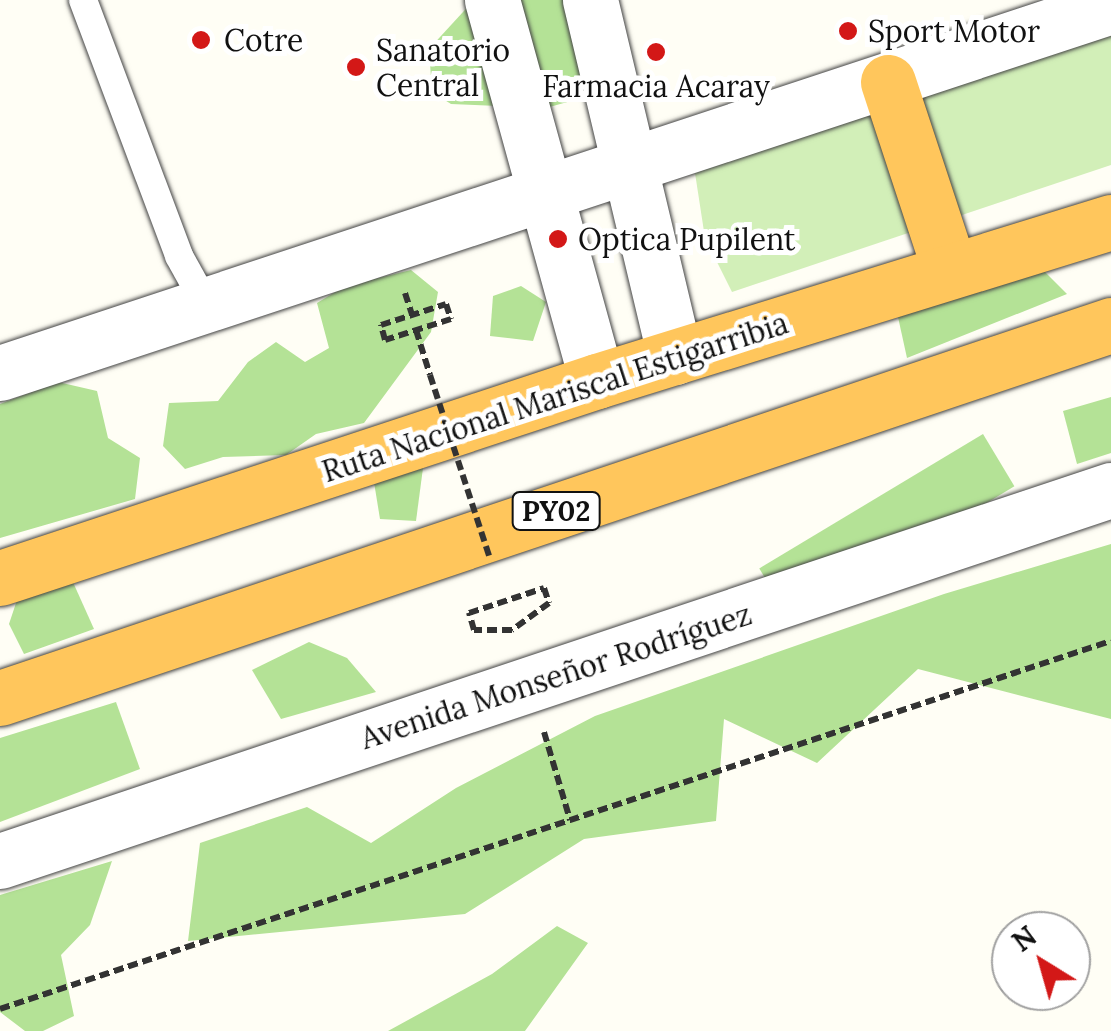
<!DOCTYPE html>
<html>
<head>
<meta charset="utf-8">
<style>
  body { margin:0 }
  #map { position:relative; width:1111px; height:1031px; overflow:hidden; background:#fffef5; font-family:Lora,serif }
  div>[style] { position:absolute }
  [style*='--x'] { left:calc(var(--x)*1px); top:calc(var(--y)*1px); width:calc(var(--w)*1px); rotate:calc(var(--a)*1deg) }
  .green>* { inset:0; background:#d2efb8 }
  .forest>* { inset:0; background:#b4e296; transform-origin:0 0 }
  .path>* { height:6px; margin-top:-3px; transform-origin:0; background:repeating-linear-gradient(90deg,#333 0 10px,transparent 0 15px) }
  .roads { filter:drop-shadow(0 0 2px #444) drop-shadow(0 0 2px #444) }
  .service>* { height:28px; margin:-14px; padding:0 14px; transform-origin:14px; border-radius:14px; background:#fff }
  .tertiary>* { height:55px; margin:-27.5px; padding:0 27.5px; transform-origin:27.5px; border-radius:27.5px; background:#fff }
  .trunk>* { height:55px; margin:-27.5px; padding:0 27.5px; transform-origin:27.5px; border-radius:27.5px; background:#ffc65c }
  .path-bridge>* { height:6px; margin-top:-3px; transform-origin:0; background:repeating-linear-gradient(90deg,#333 0 10px,transparent 0 15px) }
  .dots>* { width:28px; height:28px; translate:-50% -50%; box-sizing:border-box; border:5px solid #fff; border-radius:50% }
  span { translate:-50% -50%; white-space:nowrap; text-align:center; line-height:1.15; -webkit-text-stroke:10px #fff; paint-order:stroke }
  .shield-label span { padding:2px 8px; background:#fff; border:2px solid; border-radius:8px; -webkit-text-stroke-width:0 }
  .shield-label { font-size:28px; color:#111; font-weight:700 }
  .poi-label { font-size:30px; color:#111 }
  .left { translate:0 -50%; text-align:left }
  .street-label { font-size:30px; color:#111 }
  .north { position:absolute; left:991px; top:911px; width:100px; height:100px; box-sizing:border-box; background:#fff; border:2px solid #a0a0a0; border-radius:50%; rotate:323deg; font-size:28px; font-weight:700; line-height:40px; text-align:center; color:#111 }
  .north::after { content:''; display:block; margin:auto; width:35px; height:45px; background:#d31817; clip-path:polygon(50% 0,100% 100%,50% 72%,0 100%) }
</style>
</head>
<body>
<div id="map">
  <div class="green">
    <div style="clip-path:polygon(1111px 32px,1111px 165px,732px 292px,705px 238px,695px 173px)"></div>
  </div>
  <div class="forest">
    <div style="clip-path:polygon(474px 0,566px 0,585px 97px,546px 108px,451px 104px,432px 92px,429px 49px)"></div>
    <div style="clip-path:polygon(1033px 260px,1067px 294px,907px 358px,896px 308px)"></div>
    <div style="clip-path:polygon(411px 270px,438px 292px,431px 332px,364px 423px,316px 434px,286px 455px,223px 457px,185px 469px,163px 446px,169px 403px,218px 401px,248px 362px,276px 342px,305px 362px,329px 348px,317px 303px,345px 286px)"></div>
    <div style="clip-path:polygon(521px 286px,546px 302px,533px 341px,490px 336px,493px 296px)"></div>
    <div style="clip-path:polygon(58px 382px,97px 391px,108px 438px,140px 458px,135px 499px,0 538px,0 404px)"></div>
    <div style="clip-path:polygon(1111px 397px,1111px 453px,1077px 464px,1063px 411px)"></div>
    <div style="left:983px;top:434px;width:61px;height:261px;rotate:59deg"></div>
    <div style="clip-path:polygon(423px 468px,416px 521px,380px 519px,373px 476px)"></div>
    <div style="clip-path:polygon(1111px 544px,1111px 719px,918px 669px,817px 763px,724px 719px,716px 821px,584px 839px,465px 914px,188px 941px,200px 843px,307px 807px,371px 843px,456px 788px,595px 716px,944px 594px)"></div>
    <div style="clip-path:polygon(72px 580px,94px 629px,24px 654px,9px 624px,19px 594px)"></div>
    <div style="clip-path:polygon(309px 642px,347px 658px,376px 692px,281px 719px,252px 670px)"></div>
    <div style="clip-path:polygon(116px 702px,140px 769px,0 822px,0 738px)"></div>
    <div style="clip-path:polygon(112px 861px,90px 925px,61px 955px,74px 1016px,43px 1031px,25px 1031px,0 1012px,0 895px)"></div>
    <div style="clip-path:polygon(557px 926px,588px 943px,525px 1031px,388px 1031px,492px 974px)"></div>
  </div>
  <div class="path">
    <div style="--x:405;--y:293;--w:23;--a:72"></div>
    <div style="--x:446;--y:304;--w:16;--a:72"></div>
    <div style="--x:451;--y:319;--w:69;--a:162.3"></div>
    <div style="--x:385;--y:340;--w:16;--a:-105"></div>
    <div style="--x:381;--y:325;--w:68;--a:-17.9"></div>
    <div style="--x:416;--y:330;--w:47;--a:72.7"></div>
    <div style="--x:544;--y:588;--w:16;--a:72"></div>
    <div style="--x:549;--y:603;--w:46;--a:143.9"></div>
    <div style="--x:512;--y:630;--w:38;--a:180"></div>
    <div style="--x:474;--y:630;--w:18;--a:-106"></div>
    <div style="--x:469;--y:613;--w:79;--a:-18.4"></div>
    <div style="--x:544;--y:732;--w:92;--a:73.5"></div>
    <div style="--x:0;--y:1009;--w:1170;--a:-18.33"></div>
  </div>
  <div class="roads">
    <div class="service">
      <div style="--x:83;--y:0;--w:273;--a:69.4"></div>
      <div style="--x:179;--y:256;--w:54;--a:61"></div>
    </div>
    <div class="tertiary">
      <div style="--x:492;--y:0;--w:395;--a:74.6"></div>
      <div style="--x:590;--y:0;--w:367;--a:76.6"></div>
      <div style="--x:0;--y:373;--w:1170;--a:-18.28"></div>
      <div style="--x:0;--y:861;--w:1171;--a:-18.47"></div>
    </div>
    <div class="trunk">
      <div style="--x:888;--y:82;--w:199;--a:71.8"></div>
      <div style="--x:0;--y:578;--w:629;--a:-18.26"></div>
      <div style="--x:597;--y:381;--w:538;--a:-17.19"></div>
      <div style="--x:0;--y:698;--w:1172;--a:-18.56"></div>
    </div>
  </div>
  <div class="path-bridge">
    <div style="--x:430;--y:375;--w:190;--a:71.9"></div>
  </div>
  <div class="dots">
    <div style="left:848px;top:31px;background:#d31817"></div>
    <div style="left:201px;top:40px;background:#d31817"></div>
    <div style="left:656px;top:52px;background:#d31817"></div>
    <div style="left:356px;top:67px;background:#d31817"></div>
    <div style="left:558px;top:239px;background:#d31817"></div>
  </div>
  <div class="shield-label">
    <span style="left:556px;top:511px">PY02</span>
  </div>
  <div class="poi-label">
    <span class="left" style="left:868px;top:31px">Sport Motor</span>
    <span class="left" style="left:224px;top:40px">Cotre</span>
    <span class="left" style="left:376px;top:67px">Sanatorio<br>Central</span>
    <span style="left:656px;top:86px">Farmacia Acaray</span>
    <span class="left" style="left:578px;top:239px">Optica Pupilent</span>
  </div>
  <div class="street-label">
    <span style="left:555px;top:397px;rotate:-18deg">Ruta Nacional Mariscal Estigarribia</span>
    <span style="left:556px;top:676px;rotate:-18deg">Avenida Monseñor Rodríguez</span>
  </div>
  <div class="north">N</div>
</div>
</body>
</html>
